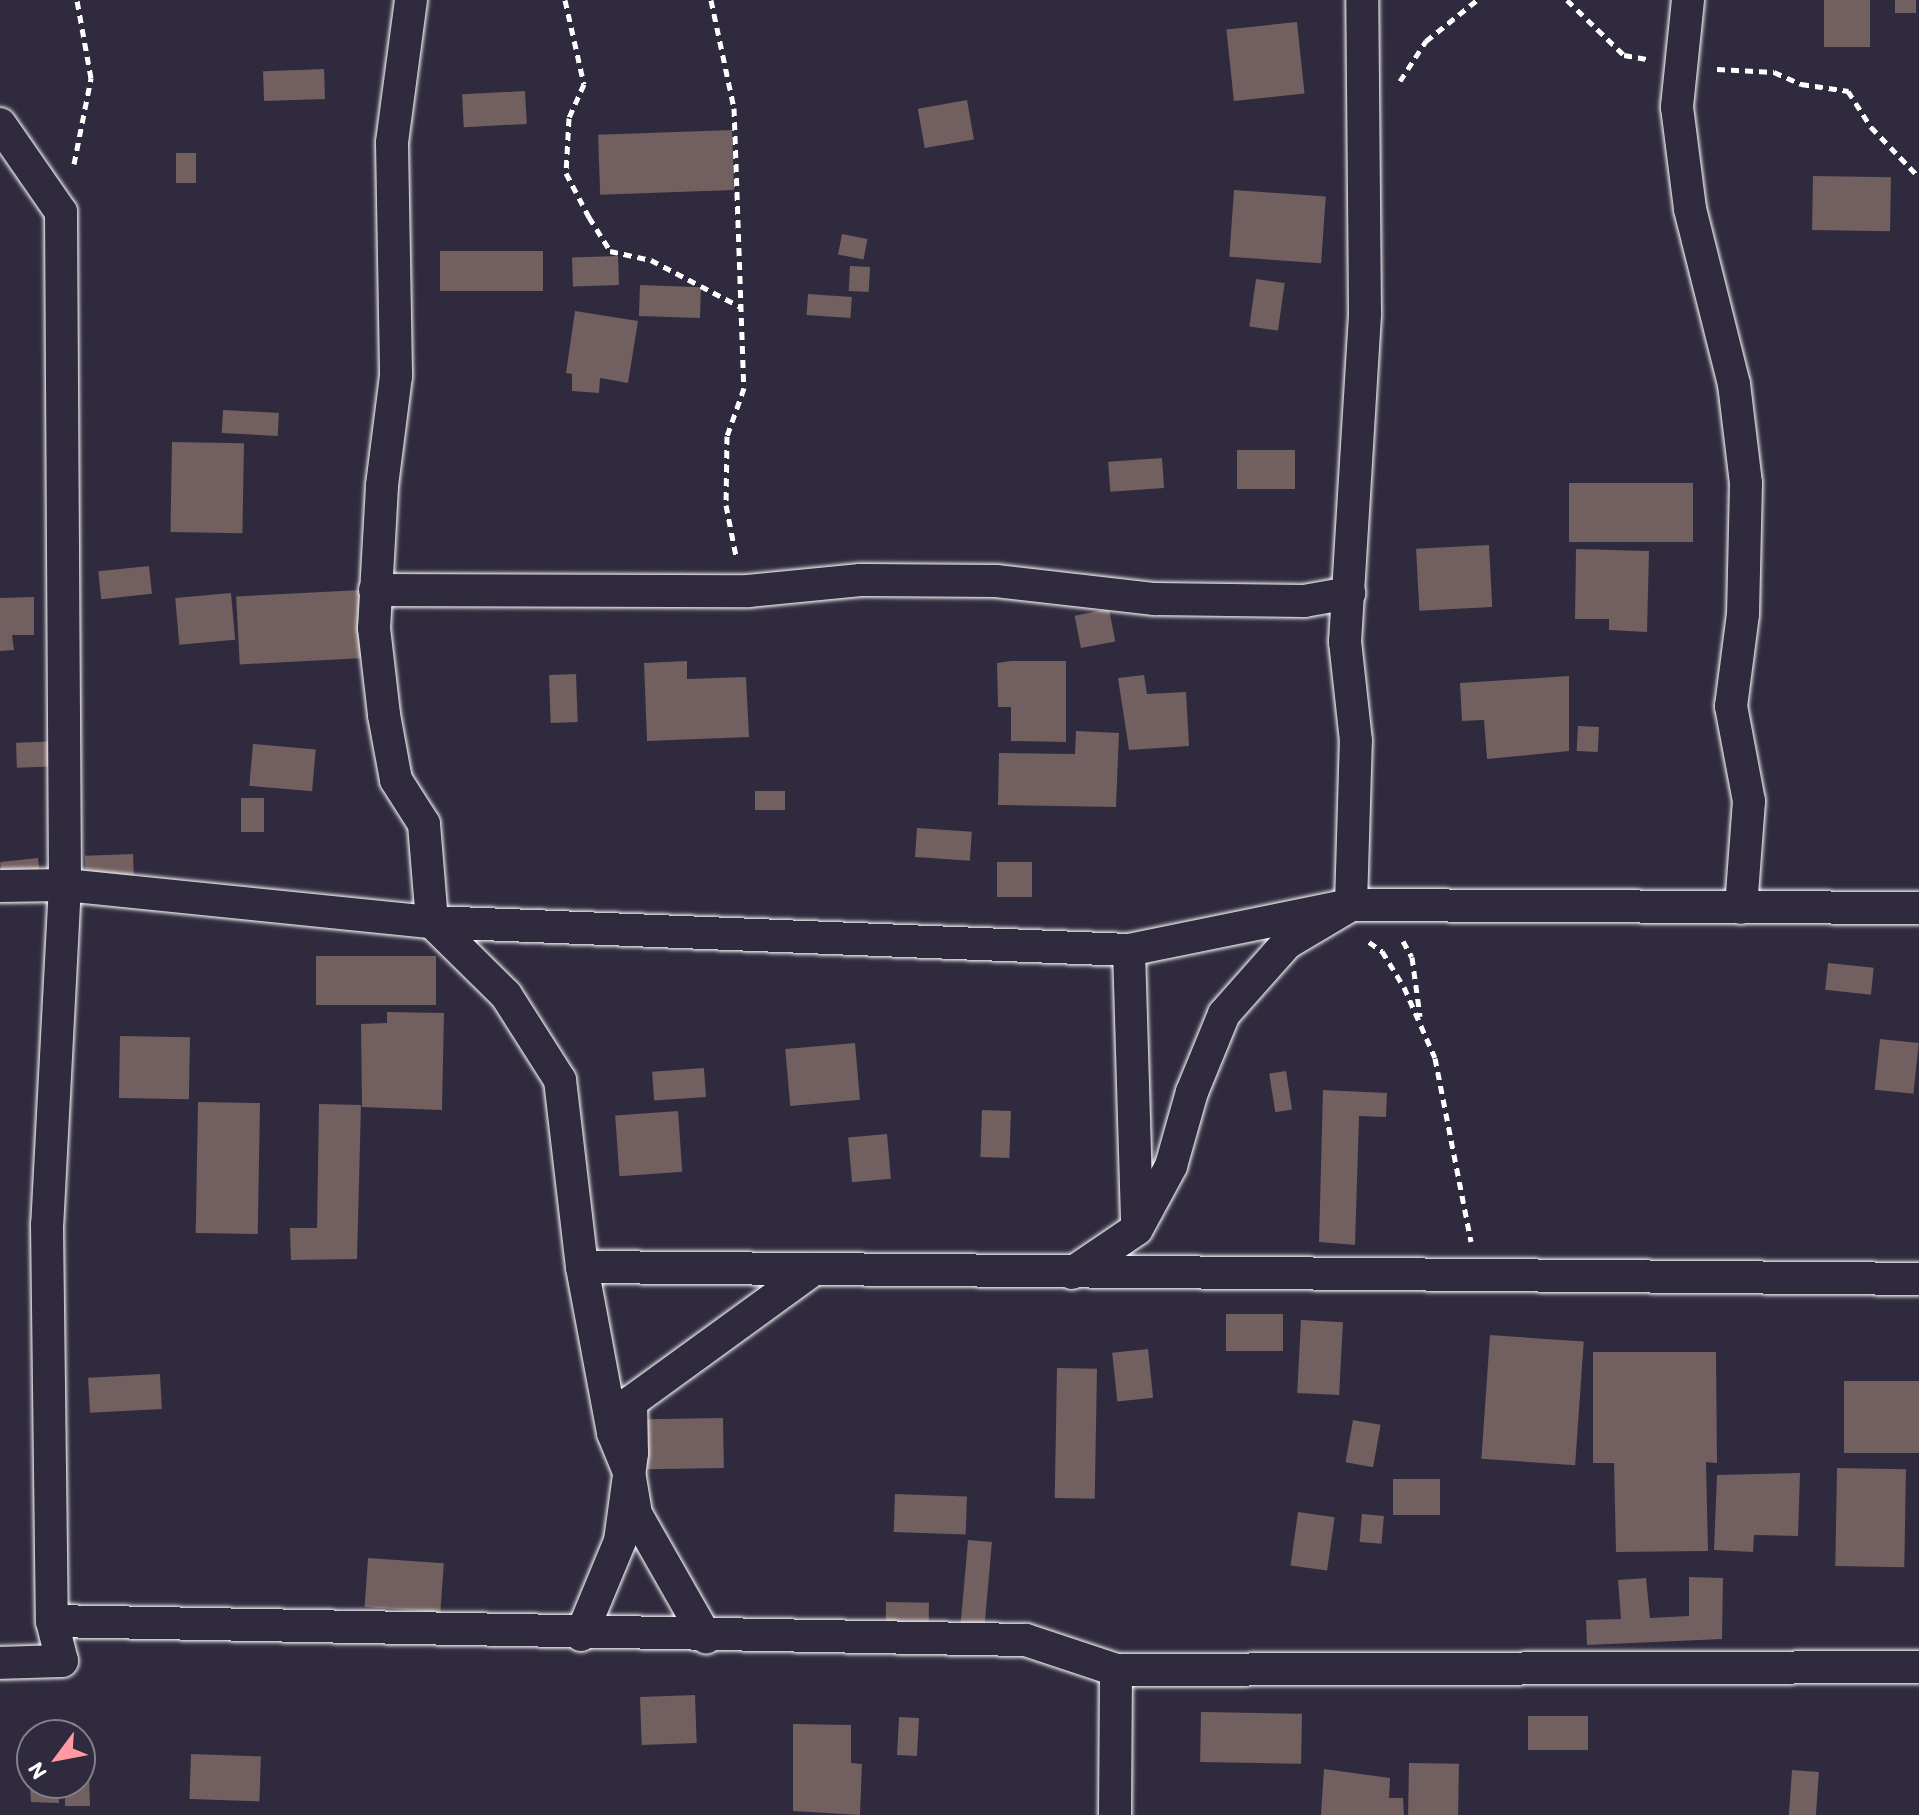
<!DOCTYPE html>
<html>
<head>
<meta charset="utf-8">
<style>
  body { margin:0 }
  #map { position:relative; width:1919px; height:1815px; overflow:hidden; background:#2f2a3d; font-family:Itim,sans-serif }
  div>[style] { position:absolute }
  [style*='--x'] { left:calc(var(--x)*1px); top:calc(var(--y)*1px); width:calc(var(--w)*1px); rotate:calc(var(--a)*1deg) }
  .building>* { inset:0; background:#725f5f; transform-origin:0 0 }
  .path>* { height:5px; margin-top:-2.5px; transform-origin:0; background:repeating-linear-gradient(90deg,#fff 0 8px,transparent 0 14px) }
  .roads { filter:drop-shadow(0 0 2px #fff) drop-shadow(0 0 2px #fff) }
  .street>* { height:32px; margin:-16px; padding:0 16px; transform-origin:16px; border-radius:16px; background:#2f2a3d }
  span { translate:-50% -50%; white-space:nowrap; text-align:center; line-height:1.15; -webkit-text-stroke:7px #2f2a3d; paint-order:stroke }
  .north { position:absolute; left:16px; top:1719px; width:80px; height:80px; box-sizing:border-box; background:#2f2a3d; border:2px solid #827f8b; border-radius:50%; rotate:238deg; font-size:22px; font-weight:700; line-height:32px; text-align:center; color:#fff }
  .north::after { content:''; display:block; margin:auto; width:28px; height:36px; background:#ff9aa2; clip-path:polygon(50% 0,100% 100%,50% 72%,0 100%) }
</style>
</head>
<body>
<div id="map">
  <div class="building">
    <div style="left:1824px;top:0;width:46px;height:47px"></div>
    <div style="left:1895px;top:0;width:21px;height:13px"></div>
    <div style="left:1297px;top:22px;width:72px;height:71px;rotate:84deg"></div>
    <div style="left:324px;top:69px;width:30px;height:61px;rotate:88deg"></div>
    <div style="left:525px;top:91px;width:33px;height:63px;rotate:87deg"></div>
    <div style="left:967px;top:100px;width:40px;height:50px;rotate:80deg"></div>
    <div style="left:732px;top:130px;width:60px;height:134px;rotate:88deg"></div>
    <div style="left:196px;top:153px;width:30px;height:20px;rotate:90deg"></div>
    <div style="left:1813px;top:176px;width:78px;height:54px;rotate:1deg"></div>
    <div style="left:1234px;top:190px;width:92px;height:67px;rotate:4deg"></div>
    <div style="left:842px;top:234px;width:26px;height:21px;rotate:11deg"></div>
    <div style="left:543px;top:251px;width:40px;height:103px;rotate:90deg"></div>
    <div style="left:618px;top:256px;width:29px;height:46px;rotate:88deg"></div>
    <div style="left:850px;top:266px;width:20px;height:25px;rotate:3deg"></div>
    <div style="left:1256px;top:279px;width:29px;height:48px;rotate:8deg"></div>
    <div style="left:640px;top:285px;width:61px;height:31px;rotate:2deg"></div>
    <div style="left:808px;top:294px;width:44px;height:21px;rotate:4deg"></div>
    <div style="clip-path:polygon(575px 311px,638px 321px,628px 383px,600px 378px,599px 393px,572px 391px,572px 374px,566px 373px)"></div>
    <div style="left:223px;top:410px;width:56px;height:23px;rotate:3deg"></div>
    <div style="left:172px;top:442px;width:72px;height:90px;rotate:1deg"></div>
    <div style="left:1237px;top:450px;width:58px;height:39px"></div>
    <div style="left:1162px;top:458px;width:30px;height:54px;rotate:86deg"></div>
    <div style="left:1569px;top:483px;width:124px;height:59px"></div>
    <div style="left:1489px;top:545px;width:62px;height:73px;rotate:87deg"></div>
    <div style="clip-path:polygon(1576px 549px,1649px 551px,1647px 632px,1609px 630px,1609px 619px,1575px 619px)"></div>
    <div style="left:149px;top:566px;width:28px;height:51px;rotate:84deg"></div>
    <div style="left:361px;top:590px;width:68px;height:125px;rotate:87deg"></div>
    <div style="left:231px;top:593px;width:47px;height:56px;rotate:85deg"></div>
    <div style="clip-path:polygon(34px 597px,34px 635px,12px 635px,14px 650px,0 651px,0 598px)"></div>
    <div style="left:1109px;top:609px;width:33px;height:35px;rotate:79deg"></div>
    <div style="clip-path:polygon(687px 661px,687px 679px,746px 677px,749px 737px,647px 741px,644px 663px)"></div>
    <div style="clip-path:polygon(1011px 661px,1066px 661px,1066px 742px,1011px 741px,1011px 707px,998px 707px,997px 663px)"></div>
    <div style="left:576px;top:674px;width:48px;height:27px;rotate:88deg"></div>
    <div style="clip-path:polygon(1144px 675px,1147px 694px,1186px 692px,1189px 746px,1129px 750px,1118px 678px)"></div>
    <div style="clip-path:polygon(1569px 676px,1569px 751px,1487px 759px,1484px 720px,1462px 721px,1460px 683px)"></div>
    <div style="left:1578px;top:726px;width:21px;height:25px;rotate:3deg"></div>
    <div style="clip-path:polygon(1076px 731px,1119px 733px,1116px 807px,998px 805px,999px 753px,1075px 754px)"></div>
    <div style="left:63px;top:741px;width:25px;height:47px;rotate:88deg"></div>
    <div style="left:253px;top:744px;width:63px;height:42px;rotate:5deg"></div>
    <div style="left:755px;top:791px;width:30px;height:19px"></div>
    <div style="left:241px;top:798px;width:23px;height:34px"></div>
    <div style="left:917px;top:828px;width:55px;height:29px;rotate:4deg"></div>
    <div style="left:133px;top:854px;width:32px;height:48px;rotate:88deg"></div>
    <div style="left:38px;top:858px;width:28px;height:38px;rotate:84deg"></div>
    <div style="left:997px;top:862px;width:35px;height:35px"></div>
    <div style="left:316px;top:956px;width:120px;height:49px"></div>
    <div style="left:1828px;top:963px;width:46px;height:27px;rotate:6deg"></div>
    <div style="clip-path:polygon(387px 1012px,444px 1013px,442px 1110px,362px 1107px,361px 1024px,387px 1023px)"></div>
    <div style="left:120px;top:1036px;width:70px;height:62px;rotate:1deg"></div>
    <div style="left:1880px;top:1039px;width:39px;height:51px;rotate:6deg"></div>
    <div style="left:855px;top:1043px;width:57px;height:70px;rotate:85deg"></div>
    <div style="left:704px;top:1068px;width:29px;height:52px;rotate:86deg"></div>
    <div style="left:1286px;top:1071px;width:39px;height:17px;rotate:81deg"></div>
    <div style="clip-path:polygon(1323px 1090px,1387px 1093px,1386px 1117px,1359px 1116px,1355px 1245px,1319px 1242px)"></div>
    <div style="left:198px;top:1102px;width:62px;height:131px;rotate:1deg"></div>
    <div style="clip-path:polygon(319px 1104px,361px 1105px,357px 1259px,291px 1260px,290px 1228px,317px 1228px)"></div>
    <div style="left:982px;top:1110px;width:29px;height:47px;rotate:2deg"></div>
    <div style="left:678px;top:1111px;width:61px;height:63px;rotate:86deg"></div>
    <div style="left:887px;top:1134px;width:45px;height:39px;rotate:85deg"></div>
    <div style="left:1283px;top:1314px;width:37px;height:57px;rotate:90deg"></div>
    <div style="left:1301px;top:1320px;width:42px;height:73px;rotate:3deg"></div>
    <div style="left:1490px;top:1335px;width:94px;height:124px;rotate:4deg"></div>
    <div style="left:1148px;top:1349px;width:49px;height:36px;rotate:84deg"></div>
    <div style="clip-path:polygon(1593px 1352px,1716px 1352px,1717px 1463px,1706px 1462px,1708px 1551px,1616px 1552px,1614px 1463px,1593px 1463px)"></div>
    <div style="left:1057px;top:1368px;width:40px;height:130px;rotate:1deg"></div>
    <div style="left:160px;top:1374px;width:35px;height:72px;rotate:87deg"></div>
    <div style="left:1919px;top:1381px;width:72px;height:75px;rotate:90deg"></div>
    <div style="left:723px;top:1418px;width:50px;height:77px;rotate:89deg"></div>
    <div style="left:1353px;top:1420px;width:28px;height:43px;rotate:10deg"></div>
    <div style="left:1837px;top:1468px;width:69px;height:98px;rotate:1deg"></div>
    <div style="clip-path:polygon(1800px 1473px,1798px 1536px,1754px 1535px,1753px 1552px,1714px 1550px,1717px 1475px)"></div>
    <div style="left:1393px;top:1479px;width:47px;height:36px"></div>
    <div style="left:895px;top:1494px;width:72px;height:38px;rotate:2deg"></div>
    <div style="left:1298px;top:1512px;width:37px;height:54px;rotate:8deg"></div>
    <div style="left:1362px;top:1514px;width:22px;height:28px;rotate:5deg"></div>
    <div style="left:968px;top:1540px;width:24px;height:93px;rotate:5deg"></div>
    <div style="left:368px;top:1558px;width:76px;height:49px;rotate:4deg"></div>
    <div style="clip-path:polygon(1689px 1577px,1723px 1578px,1722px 1639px,1587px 1645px,1586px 1620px,1621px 1619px,1618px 1580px,1646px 1578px,1650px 1618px,1689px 1616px)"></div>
    <div style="left:886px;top:1602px;width:43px;height:24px;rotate:1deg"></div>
    <div style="left:695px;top:1695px;width:48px;height:55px;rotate:88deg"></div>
    <div style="left:1201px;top:1712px;width:101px;height:50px;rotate:1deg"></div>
    <div style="left:1528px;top:1716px;width:60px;height:34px"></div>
    <div style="left:899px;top:1717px;width:20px;height:38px;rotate:3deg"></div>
    <div style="clip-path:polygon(793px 1724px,851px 1725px,851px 1763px,862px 1764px,860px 1815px,793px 1811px)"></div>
    <div style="left:191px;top:1754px;width:70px;height:45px;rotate:2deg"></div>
    <div style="left:1409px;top:1763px;width:50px;height:52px;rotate:1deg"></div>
    <div style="clip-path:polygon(1324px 1769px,1390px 1778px,1389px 1798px,1403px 1798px,1404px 1815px,1321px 1815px)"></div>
    <div style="left:1792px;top:1770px;width:27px;height:45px;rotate:4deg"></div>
    <div style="clip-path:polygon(80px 1773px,89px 1773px,90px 1806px,65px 1806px,65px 1783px,80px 1783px)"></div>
    <div style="clip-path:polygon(29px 1774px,32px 1783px,58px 1783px,59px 1803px,31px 1802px)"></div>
  </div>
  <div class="path">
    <div style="--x:565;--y:0;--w:86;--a:77.3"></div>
    <div style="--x:584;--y:84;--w:37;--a:114"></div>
    <div style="--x:569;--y:118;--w:55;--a:93.1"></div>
    <div style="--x:566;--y:173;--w:50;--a:62.4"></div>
    <div style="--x:589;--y:217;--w:40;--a:58"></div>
    <div style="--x:610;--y:251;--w:42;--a:12.4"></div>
    <div style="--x:651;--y:260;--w:102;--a:27.6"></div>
    <div style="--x:711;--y:0;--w:110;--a:78"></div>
    <div style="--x:734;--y:108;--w:280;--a:88"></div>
    <div style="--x:744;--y:388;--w:51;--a:109.5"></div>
    <div style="--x:727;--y:436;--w:69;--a:90.8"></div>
    <div style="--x:726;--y:505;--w:52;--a:78.9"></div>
    <div style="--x:1567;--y:0;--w:79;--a:44"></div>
    <div style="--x:1624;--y:55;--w:23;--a:10"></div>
    <div style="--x:1717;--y:69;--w:57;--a:3"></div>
    <div style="--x:1774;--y:72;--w:30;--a:24"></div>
    <div style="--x:1801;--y:84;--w:48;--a:8.5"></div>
    <div style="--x:1848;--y:91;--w:43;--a:57.4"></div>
    <div style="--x:1871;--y:127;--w:69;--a:46.2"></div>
    <div style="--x:1400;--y:81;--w:48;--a:-57"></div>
    <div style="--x:1426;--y:41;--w:65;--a:-38.8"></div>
    <div style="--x:74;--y:164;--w:88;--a:-78.8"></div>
    <div style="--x:91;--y:78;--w:79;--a:-100.2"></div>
    <div style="--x:1403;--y:941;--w:18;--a:61"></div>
    <div style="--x:1412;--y:957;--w:60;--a:82.3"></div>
    <div style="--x:1369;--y:942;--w:16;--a:35"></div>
    <div style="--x:1382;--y:951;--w:42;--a:58.6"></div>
    <div style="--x:1404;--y:987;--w:77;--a:66.4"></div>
    <div style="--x:1435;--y:1058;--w:187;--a:78.9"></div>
  </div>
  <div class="roads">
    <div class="street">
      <div style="--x:411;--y:0;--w:144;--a:97.6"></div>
      <div style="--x:392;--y:143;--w:233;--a:89"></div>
      <div style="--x:396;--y:376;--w:111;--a:97.3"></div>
      <div style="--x:382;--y:486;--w:142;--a:93.2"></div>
      <div style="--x:374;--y:628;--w:88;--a:83.4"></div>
      <div style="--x:384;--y:715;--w:66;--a:79.5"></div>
      <div style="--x:396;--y:780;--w:52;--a:57.5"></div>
      <div style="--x:424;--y:824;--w:98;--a:85.3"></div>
      <div style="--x:432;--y:922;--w:104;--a:44.6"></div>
      <div style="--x:506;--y:995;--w:101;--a:57.6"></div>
      <div style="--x:560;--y:1080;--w:188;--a:83.3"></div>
      <div style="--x:582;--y:1267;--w:169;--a:79.4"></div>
      <div style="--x:613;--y:1433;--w:42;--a:67.7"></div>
      <div style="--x:629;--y:1472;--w:43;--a:80.5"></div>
      <div style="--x:636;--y:1514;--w:142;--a:60.4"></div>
      <div style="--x:1688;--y:0;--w:108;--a:95.9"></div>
      <div style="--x:1677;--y:107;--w:103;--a:82.7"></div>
      <div style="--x:1690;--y:209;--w:180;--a:75.9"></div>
      <div style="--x:1734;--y:384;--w:100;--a:83.1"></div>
      <div style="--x:1746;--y:483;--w:131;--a:91.3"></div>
      <div style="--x:1743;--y:614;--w:93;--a:97.4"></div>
      <div style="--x:1731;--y:706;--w:97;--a:79.3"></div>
      <div style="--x:1749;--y:801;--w:107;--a:94.3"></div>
      <div style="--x:0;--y:124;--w:107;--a:55.3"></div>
      <div style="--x:61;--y:212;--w:673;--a:89.66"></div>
      <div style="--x:65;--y:885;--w:339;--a:93"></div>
      <div style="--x:47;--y:1224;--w:397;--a:89.3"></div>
      <div style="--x:52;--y:1621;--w:41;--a:76"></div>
      <div style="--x:62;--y:1661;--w:62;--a:178.2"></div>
      <div style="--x:375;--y:590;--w:373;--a:0.2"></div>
      <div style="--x:748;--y:591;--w:113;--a:-5.6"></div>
      <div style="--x:860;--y:580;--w:136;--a:0.4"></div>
      <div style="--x:996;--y:581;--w:160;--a:6.5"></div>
      <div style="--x:1155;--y:599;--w:149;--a:0.8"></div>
      <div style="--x:1304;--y:601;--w:46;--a:-10.1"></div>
      <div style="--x:0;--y:886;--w:65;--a:-0.9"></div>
      <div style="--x:65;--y:885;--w:369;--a:5.8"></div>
      <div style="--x:432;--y:922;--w:698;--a:2.3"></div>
      <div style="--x:1129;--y:950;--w:227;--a:-11.5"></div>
      <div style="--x:1351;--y:905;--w:568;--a:0.3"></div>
      <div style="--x:1129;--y:950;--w:276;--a:88.3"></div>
      <div style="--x:582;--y:1267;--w:1337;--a:0.51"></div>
      <div style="--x:1072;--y:1273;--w:78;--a:-34.1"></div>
      <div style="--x:1137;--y:1229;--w:72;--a:-61.6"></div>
      <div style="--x:1171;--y:1166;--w:77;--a:-74.2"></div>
      <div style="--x:1192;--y:1092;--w:84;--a:-67.7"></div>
      <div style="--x:1224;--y:1014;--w:95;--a:-48.4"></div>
      <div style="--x:1287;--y:943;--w:74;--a:-30.7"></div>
      <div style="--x:1351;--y:905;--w:164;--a:-88.3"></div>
      <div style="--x:1356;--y:741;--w:100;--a:-96.3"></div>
      <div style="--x:1345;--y:642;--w:330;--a:-86.5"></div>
      <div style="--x:1365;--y:313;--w:313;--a:-90.5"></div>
      <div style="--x:52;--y:1621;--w:974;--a:1.12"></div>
      <div style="--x:1026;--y:1640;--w:95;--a:18.4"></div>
      <div style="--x:1116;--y:1670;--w:803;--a:-0.21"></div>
      <div style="--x:581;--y:1635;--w:102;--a:-67.5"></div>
      <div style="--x:620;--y:1541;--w:89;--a:-82.2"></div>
      <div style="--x:632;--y:1453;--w:51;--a:-91.1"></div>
      <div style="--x:631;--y:1402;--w:225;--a:-36"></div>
      <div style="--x:1115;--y:1815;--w:145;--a:-89.6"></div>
    </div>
  </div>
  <div class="north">N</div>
</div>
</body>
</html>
